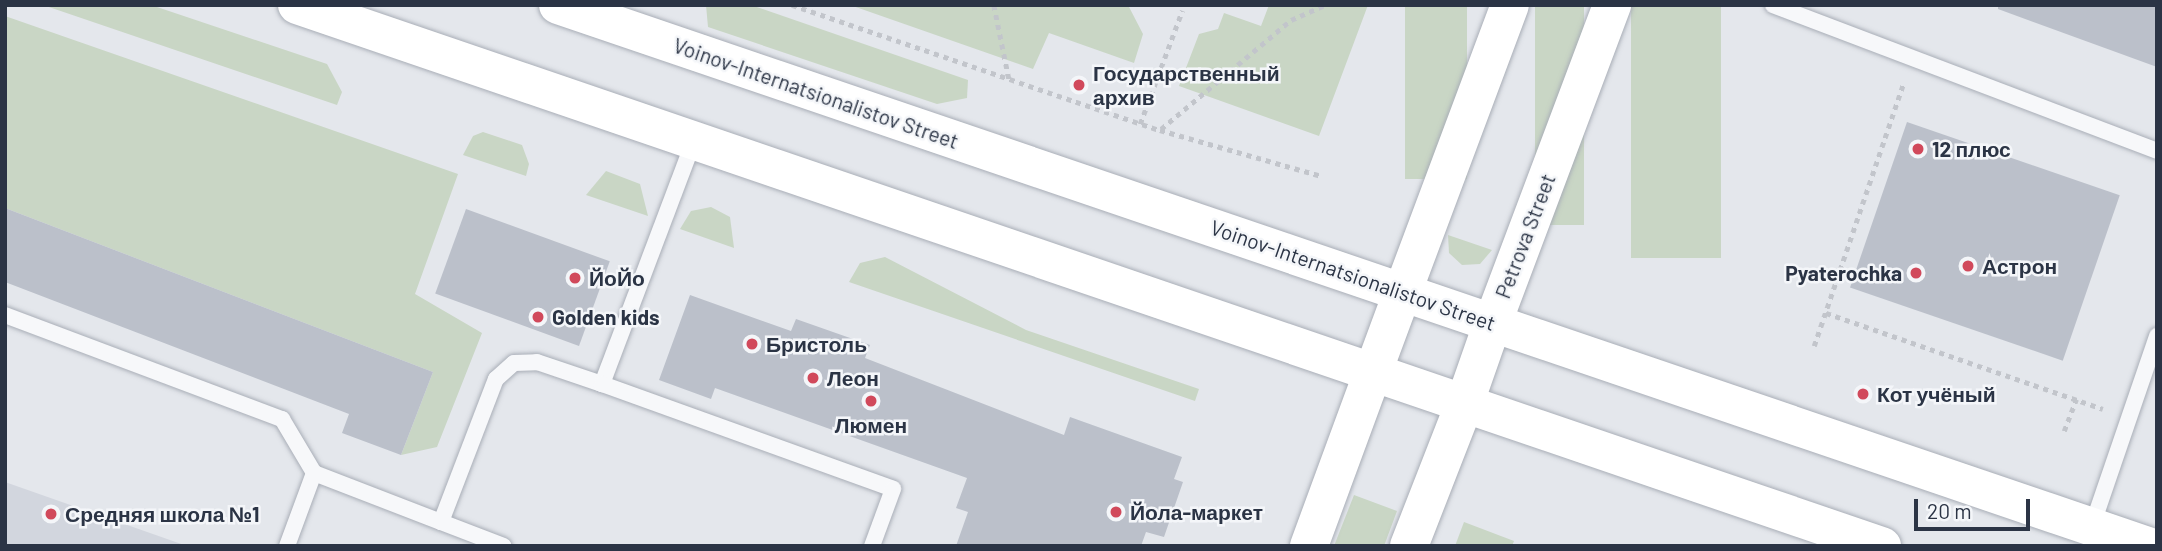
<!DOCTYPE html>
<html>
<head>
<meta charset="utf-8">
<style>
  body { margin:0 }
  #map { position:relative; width:2162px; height:551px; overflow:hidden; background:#e4e7ec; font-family:Barlow,sans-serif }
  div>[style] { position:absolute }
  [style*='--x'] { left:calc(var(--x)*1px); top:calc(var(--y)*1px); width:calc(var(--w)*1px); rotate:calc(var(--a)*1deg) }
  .built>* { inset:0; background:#d2d6de }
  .green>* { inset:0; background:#c9d6c5; transform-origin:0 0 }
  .building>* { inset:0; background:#bbc0ca; transform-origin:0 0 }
  .path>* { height:4.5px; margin-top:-2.25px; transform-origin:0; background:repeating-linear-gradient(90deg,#c2c5cb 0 5px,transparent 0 10px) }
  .roads { filter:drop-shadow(0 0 2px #a9aeb7) drop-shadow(0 0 2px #a9aeb7) }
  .service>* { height:16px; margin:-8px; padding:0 8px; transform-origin:8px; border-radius:8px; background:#f7f8fa }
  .secondary>* { height:38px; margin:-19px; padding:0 19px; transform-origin:19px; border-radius:19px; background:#fff }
  .primary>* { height:38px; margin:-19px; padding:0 19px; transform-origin:19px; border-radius:19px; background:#fff }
  .dots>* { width:19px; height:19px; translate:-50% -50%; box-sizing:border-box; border:4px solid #f4f6f9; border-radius:50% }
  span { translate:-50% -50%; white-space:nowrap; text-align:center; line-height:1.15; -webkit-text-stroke:5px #f4f6f9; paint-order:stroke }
  .poi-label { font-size:21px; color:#2b3445; font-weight:700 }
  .left { translate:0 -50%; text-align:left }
  .right { translate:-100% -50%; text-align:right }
  .street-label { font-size:21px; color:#2b3445 }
  .frame { position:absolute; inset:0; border:7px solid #2b3445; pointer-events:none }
  .scale { position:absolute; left:1914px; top:499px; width:116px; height:32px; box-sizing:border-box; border:4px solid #2b3445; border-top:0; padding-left:9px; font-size:21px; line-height:24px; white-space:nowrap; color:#2b3445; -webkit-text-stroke:5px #f4f6f9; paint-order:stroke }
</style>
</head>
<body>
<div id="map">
  <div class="built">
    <div style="clip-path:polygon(5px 482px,187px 546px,5px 546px)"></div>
  </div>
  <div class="green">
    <div style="clip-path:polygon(43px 5px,151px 5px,327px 64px,342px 92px,337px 105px)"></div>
    <div style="clip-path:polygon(706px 5px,751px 5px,968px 80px,967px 98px,937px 104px,708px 27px)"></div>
    <div style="clip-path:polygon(850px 5px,1128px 5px,1143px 34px,1134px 63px,1049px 33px,1033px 69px)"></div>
    <div style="clip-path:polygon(1269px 5px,1368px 5px,1319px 136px,1179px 86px,1199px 34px,1218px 29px,1224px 13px,1261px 26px)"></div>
    <div style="left:1405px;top:5px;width:62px;height:174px"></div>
    <div style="left:1535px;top:5px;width:49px;height:220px"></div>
    <div style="left:1631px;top:5px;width:90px;height:253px"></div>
    <div style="clip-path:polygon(5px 16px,458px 174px,415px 294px,482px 333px,437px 447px,401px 455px,433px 372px,5px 208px)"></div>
    <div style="clip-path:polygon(483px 132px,522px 145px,529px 164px,526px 176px,463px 155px,473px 136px)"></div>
    <div style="clip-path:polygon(606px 171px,640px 184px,648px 216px,586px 195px)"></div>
    <div style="clip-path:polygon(711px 207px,730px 217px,734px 248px,680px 229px,691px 211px)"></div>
    <div style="clip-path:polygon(1448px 235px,1492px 250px,1480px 264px,1462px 265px,1449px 253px)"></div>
    <div style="clip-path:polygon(885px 257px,1026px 330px,1199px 389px,1195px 401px,849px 282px,860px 263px)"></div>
    <div style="clip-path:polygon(1354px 495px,1397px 511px,1384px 546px,1334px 546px)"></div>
    <div style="clip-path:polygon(1464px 522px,1514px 541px,1512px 546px,1455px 546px)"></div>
  </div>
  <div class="building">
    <div style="clip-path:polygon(1998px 5px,2157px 5px,2157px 67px,1998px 9px)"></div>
    <div style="left:1907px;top:122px;width:225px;height:175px;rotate:19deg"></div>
    <div style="clip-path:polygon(5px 208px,433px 372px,401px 455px,342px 433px,349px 414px,5px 282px)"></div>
    <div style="left:466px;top:209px;width:153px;height:90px;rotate:20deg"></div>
    <div style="clip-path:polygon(690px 295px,791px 331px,796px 319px,870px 345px,865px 358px,1064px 435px,1070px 417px,1182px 457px,1174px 479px,1183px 482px,1164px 537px,1146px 532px,1141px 546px,956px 546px,968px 512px,956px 508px,967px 478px,715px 388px,711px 399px,659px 380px)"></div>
  </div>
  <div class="path">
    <div style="--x:792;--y:5;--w:389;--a:18.8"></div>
    <div style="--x:1160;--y:130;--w:168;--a:15.9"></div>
    <div style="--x:994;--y:5;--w:76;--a:78.5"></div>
    <div style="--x:1140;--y:124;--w:121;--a:-69.6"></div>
    <div style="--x:1161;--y:129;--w:170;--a:-40"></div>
    <div style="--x:1291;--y:20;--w:37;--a:-24"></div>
    <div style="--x:1826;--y:313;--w:293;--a:19.1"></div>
    <div style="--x:1814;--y:346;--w:279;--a:-71.2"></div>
    <div style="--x:2064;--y:431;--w:34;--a:-69"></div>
  </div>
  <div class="roads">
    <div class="service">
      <div style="--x:1773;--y:5;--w:411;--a:20.8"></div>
      <div style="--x:5;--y:315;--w:296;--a:20.6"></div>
      <div style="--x:282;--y:419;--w:63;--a:59.3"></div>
      <div style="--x:314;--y:473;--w:136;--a:21.1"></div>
      <div style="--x:441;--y:522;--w:153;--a:-69"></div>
      <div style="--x:496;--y:379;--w:24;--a:-42"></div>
      <div style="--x:514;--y:363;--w:23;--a:-2"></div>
      <div style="--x:537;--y:362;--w:69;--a:18.7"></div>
      <div style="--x:602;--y:384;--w:261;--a:-69.3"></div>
      <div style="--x:602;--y:384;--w:309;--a:19.8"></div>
      <div style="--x:893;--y:489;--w:61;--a:110.2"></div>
      <div style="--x:441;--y:522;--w:67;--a:20.9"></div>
      <div style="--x:2092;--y:526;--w:201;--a:-71.1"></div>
      <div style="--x:287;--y:546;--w:78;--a:-69.7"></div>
    </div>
    <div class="secondary">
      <div style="--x:1403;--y:291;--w:305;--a:-69.5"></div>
      <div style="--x:1493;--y:322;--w:339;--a:-69.4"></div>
      <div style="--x:1309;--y:546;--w:185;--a:-69.8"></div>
      <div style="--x:1409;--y:546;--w:155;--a:-68.7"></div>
    </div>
    <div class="primary">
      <div style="--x:297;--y:5;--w:1675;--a:18.85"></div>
      <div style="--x:558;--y:5;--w:1680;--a:18.79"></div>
      <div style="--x:1373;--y:372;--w:86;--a:-69.7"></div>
      <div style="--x:1465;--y:402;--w:85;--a:-70.7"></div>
    </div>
  </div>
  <div class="dots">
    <div style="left:1079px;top:85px;background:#d1495b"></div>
    <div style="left:1918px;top:149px;background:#d1495b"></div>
    <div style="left:1968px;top:266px;background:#d1495b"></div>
    <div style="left:1916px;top:273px;background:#d1495b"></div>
    <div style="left:575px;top:278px;background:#d1495b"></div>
    <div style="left:538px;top:317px;background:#d1495b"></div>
    <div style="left:752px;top:344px;background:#d1495b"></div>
    <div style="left:813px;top:378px;background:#d1495b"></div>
    <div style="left:1863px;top:394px;background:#d1495b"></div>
    <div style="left:871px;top:401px;background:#d1495b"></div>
    <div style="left:1116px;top:512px;background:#d1495b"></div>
    <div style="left:51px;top:514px;background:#d1495b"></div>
  </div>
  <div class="poi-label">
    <span class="left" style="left:1093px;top:85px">Государственный<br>архив</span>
    <span class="left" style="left:1932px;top:149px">12 плюс</span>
    <span class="left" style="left:1982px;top:266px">Астрон</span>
    <span class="right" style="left:1902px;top:273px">Pyaterochka</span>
    <span class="left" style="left:589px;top:278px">ЙоЙо</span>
    <span class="left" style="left:552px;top:317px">Golden kids</span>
    <span class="left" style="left:766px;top:344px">Бристоль</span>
    <span class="left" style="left:827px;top:378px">Леон</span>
    <span class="left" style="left:1877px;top:394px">Кот учёный</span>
    <span style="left:871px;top:425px">Люмен</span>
    <span class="left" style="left:1130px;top:512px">Йола-маркет</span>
    <span class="left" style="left:65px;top:514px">Средняя школа №1</span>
  </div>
  <div class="street-label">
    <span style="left:816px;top:93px;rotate:19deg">Voinov-Internatsionalistov Street</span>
    <span style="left:1525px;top:236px;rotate:-69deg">Petrova Street</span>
    <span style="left:1353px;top:275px;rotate:19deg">Voinov-Internatsionalistov Street</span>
  </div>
  <div class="frame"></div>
  <div class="scale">20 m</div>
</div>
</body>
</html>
